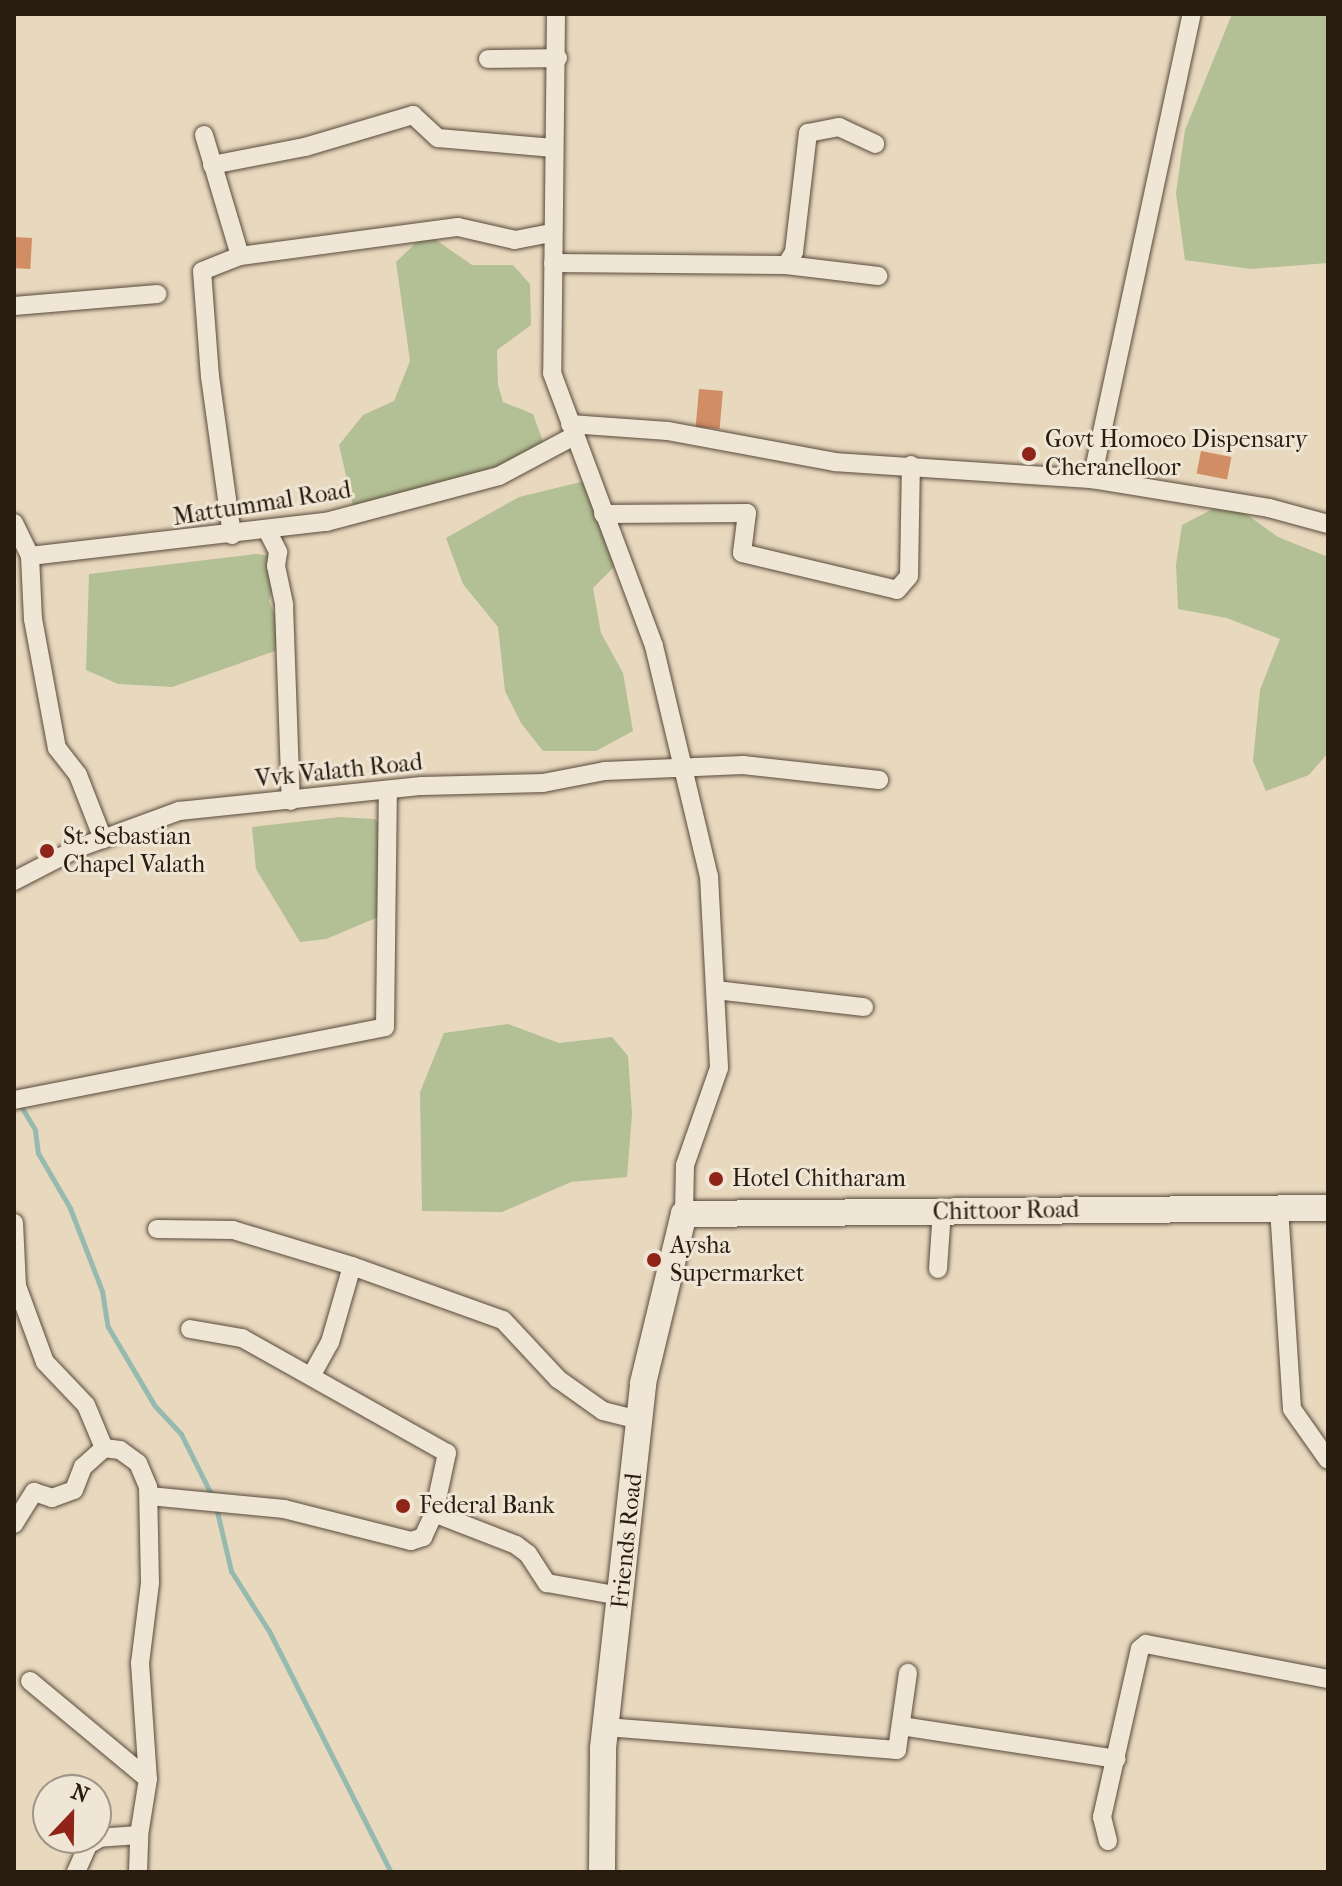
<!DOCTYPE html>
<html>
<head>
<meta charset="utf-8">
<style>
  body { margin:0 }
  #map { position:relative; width:1342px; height:1886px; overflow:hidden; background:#e8d8be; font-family:"IM FELL French Canon",serif }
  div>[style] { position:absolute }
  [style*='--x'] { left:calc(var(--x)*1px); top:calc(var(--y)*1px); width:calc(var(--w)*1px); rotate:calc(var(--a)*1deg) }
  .green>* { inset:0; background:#b3bf94 }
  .stream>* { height:5px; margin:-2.5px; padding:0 2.5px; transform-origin:2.5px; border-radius:2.5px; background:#97bab0 }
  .building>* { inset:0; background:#d18d63; transform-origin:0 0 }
  .roads { filter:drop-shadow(0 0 2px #584a3b) drop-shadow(0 0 2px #584a3b) }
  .street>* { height:18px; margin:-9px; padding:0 9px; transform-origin:9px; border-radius:9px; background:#f0e6d5 }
  .secondary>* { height:26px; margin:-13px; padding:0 13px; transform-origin:13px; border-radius:13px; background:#f0e6d5 }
  .dots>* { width:22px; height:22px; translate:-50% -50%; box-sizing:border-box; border:4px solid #f0e6d5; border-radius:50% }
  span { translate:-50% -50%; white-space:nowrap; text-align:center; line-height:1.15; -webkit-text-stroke:6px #f0e6d5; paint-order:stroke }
  .poi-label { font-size:24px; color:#281b0f }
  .left { translate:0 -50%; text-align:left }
  .street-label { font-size:24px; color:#281b0f }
  .frame { position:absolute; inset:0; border:16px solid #281b0f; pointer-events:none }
  .north { position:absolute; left:32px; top:1774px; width:80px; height:80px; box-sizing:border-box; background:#f0e6d5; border:2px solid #a09586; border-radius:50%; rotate:22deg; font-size:22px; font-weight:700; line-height:32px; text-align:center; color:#281b0f }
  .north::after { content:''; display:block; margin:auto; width:28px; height:36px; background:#8f2418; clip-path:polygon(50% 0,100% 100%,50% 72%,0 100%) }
</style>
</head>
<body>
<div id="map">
  <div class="green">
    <div style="clip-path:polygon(1232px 14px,1328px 16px,1328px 263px,1251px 269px,1185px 260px,1176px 193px,1185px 130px)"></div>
    <div style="clip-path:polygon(426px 233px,472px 265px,513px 265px,530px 284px,531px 325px,497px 350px,498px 385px,503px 402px,533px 414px,546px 450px,519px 465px,355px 514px,339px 445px,363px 415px,394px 401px,410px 361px,396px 262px)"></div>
    <div style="clip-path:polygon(589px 480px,623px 558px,593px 588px,601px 633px,623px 673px,633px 731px,596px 751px,543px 751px,521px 723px,505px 691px,498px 627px,463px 584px,446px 538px,519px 497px)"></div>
    <div style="clip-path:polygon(1228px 501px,1278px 537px,1328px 557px,1328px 753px,1309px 775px,1266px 791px,1253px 761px,1260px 690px,1280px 639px,1227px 618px,1178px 609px,1176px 565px,1182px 525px)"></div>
    <div style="clip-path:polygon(256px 554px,271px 556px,275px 584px,269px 601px,282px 632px,275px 651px,172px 687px,118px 684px,86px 670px,89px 574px)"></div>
    <div style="clip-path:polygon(340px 817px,375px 819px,388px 834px,381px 916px,326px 939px,300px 942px,256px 869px,252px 827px)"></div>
    <div style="clip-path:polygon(508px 1024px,559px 1043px,612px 1037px,628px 1056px,632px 1114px,627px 1177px,571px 1182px,502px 1212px,422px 1211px,420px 1092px,444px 1033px)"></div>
  </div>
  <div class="stream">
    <div style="--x:19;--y:1103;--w:31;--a:59"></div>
    <div style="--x:35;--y:1130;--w:23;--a:83"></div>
    <div style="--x:38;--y:1153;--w:64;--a:59.8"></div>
    <div style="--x:70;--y:1208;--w:89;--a:68.9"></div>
    <div style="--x:102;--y:1291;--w:36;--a:81"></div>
    <div style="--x:108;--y:1327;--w:92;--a:59.3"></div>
    <div style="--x:155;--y:1406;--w:38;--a:47"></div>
    <div style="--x:181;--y:1434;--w:72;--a:63.4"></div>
    <div style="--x:216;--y:1507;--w:66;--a:76.8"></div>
    <div style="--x:231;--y:1571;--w:71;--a:57.7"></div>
    <div style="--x:269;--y:1631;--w:270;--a:63.2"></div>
  </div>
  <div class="building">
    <div style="left:14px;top:237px;width:18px;height:31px;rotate:3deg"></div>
    <div style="left:699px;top:389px;width:24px;height:38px;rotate:5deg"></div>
    <div style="left:1201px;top:451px;width:31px;height:23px;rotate:11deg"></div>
  </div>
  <div class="roads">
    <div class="street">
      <div style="--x:556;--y:14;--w:359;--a:90.6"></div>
      <div style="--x:552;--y:373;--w:291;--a:69.5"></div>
      <div style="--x:654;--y:646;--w:236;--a:76.6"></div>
      <div style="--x:709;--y:876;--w:192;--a:87"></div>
      <div style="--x:719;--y:1068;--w:103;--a:109.3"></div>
      <div style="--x:685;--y:1165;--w:49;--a:91.2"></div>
      <div style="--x:488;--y:59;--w:70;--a:-0.8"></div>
      <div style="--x:204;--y:135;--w:126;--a:73.4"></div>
      <div style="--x:212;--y:165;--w:95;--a:-11"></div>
      <div style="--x:305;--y:147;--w:113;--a:-16.5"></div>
      <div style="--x:413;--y:115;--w:34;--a:43"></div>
      <div style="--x:438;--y:138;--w:116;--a:4.9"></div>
      <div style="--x:553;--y:263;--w:233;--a:0.5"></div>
      <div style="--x:786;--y:265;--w:15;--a:-58"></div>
      <div style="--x:794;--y:252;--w:120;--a:-83.3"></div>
      <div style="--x:808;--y:133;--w:32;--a:-11"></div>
      <div style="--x:839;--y:127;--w:40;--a:25"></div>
      <div style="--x:786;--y:265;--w:93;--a:6.8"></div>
      <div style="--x:14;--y:306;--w:144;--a:-4.8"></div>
      <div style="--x:570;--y:424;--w:98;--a:4.1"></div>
      <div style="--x:668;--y:431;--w:170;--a:10.5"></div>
      <div style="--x:835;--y:462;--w:258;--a:3.8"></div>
      <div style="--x:1092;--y:479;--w:179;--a:9.3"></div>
      <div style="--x:1269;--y:508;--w:61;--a:15.2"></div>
      <div style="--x:1092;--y:479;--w:476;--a:-77.9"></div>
      <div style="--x:603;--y:514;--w:144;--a:-0.4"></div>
      <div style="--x:747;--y:513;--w:40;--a:97.1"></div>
      <div style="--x:742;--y:553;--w:159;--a:13.4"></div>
      <div style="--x:897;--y:590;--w:18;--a:-49"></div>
      <div style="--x:909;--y:576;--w:111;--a:-89"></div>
      <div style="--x:14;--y:523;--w:37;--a:64"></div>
      <div style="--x:30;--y:556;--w:298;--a:-6.6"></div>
      <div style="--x:326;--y:522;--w:179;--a:-14.9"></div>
      <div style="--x:499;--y:476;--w:85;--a:-28.1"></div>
      <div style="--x:267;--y:530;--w:25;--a:63"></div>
      <div style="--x:278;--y:552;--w:14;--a:98"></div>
      <div style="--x:276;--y:566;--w:40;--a:78"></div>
      <div style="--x:284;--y:605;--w:196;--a:88"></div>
      <div style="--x:232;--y:535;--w:160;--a:-97.9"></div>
      <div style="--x:210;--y:377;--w:106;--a:-94.3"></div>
      <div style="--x:202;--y:271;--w:41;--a:-21.5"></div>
      <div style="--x:240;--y:256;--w:220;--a:-7.6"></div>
      <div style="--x:458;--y:227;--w:58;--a:12.8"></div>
      <div style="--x:515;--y:240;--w:38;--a:-11"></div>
      <div style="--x:30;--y:556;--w:63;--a:87.3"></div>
      <div style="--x:33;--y:619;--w:131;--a:79.5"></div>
      <div style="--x:57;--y:748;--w:34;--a:52"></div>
      <div style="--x:78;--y:775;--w:69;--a:68.7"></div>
      <div style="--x:14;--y:881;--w:72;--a:-27.3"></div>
      <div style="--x:78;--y:848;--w:108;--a:-20.1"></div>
      <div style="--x:179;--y:811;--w:244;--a:-5.9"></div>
      <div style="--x:422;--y:786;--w:121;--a:-1.4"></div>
      <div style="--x:543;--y:783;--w:63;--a:-11"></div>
      <div style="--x:605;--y:771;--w:138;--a:-2.5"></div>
      <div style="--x:743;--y:765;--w:137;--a:6.3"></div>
      <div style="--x:716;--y:990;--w:149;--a:6.6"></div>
      <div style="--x:14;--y:1100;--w:378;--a:-11.1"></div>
      <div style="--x:385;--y:1027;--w:237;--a:-89.3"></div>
      <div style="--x:1279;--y:1208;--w:201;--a:86.3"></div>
      <div style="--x:1292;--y:1409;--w:62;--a:54.8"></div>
      <div style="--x:14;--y:1223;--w:63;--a:87.3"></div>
      <div style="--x:17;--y:1286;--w:81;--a:69.8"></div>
      <div style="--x:45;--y:1362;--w:59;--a:46.4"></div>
      <div style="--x:86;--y:1405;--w:47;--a:67.3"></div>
      <div style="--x:157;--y:1229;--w:76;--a:0.8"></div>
      <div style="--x:233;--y:1230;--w:124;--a:16.8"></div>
      <div style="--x:352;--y:1266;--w:79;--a:106.1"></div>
      <div style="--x:330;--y:1342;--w:39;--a:119"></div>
      <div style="--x:352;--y:1266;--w:160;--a:19.7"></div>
      <div style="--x:503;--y:1320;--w:81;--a:47"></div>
      <div style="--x:558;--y:1379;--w:55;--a:35.4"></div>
      <div style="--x:603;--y:1411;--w:37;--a:14"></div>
      <div style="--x:938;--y:1269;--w:58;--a:-86.1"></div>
      <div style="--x:190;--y:1329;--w:53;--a:9.8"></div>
      <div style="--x:242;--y:1338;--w:235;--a:29.3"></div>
      <div style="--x:447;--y:1453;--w:61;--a:102.2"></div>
      <div style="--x:149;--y:1496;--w:136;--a:5.5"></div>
      <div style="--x:284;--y:1509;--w:131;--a:14.1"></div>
      <div style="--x:411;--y:1541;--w:13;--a:-18"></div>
      <div style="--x:423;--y:1537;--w:26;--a:-65"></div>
      <div style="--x:434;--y:1513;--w:88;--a:21.3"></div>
      <div style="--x:516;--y:1545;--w:15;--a:37"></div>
      <div style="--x:528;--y:1554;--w:35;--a:57"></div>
      <div style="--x:547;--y:1583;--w:75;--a:10"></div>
      <div style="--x:14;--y:1524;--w:38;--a:-58"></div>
      <div style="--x:34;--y:1492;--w:19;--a:18"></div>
      <div style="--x:52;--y:1498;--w:23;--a:-20"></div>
      <div style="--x:74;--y:1490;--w:25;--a:-69"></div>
      <div style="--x:83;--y:1467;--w:28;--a:-42"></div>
      <div style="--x:104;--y:1448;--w:16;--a:7"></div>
      <div style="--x:120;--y:1450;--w:22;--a:36"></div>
      <div style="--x:138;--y:1463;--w:26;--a:67"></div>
      <div style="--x:148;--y:1487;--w:96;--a:88.8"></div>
      <div style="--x:150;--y:1583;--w:81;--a:97.1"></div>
      <div style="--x:140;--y:1663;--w:116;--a:86.1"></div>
      <div style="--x:148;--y:1779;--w:57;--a:99.1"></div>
      <div style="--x:139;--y:1835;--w:39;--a:176"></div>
      <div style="--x:100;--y:1838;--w:14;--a:150"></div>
      <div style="--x:88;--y:1845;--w:30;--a:114"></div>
      <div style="--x:30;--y:1681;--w:153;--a:39.7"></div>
      <div style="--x:901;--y:1726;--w:218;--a:8.7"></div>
      <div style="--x:606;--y:1727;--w:292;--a:4.5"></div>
      <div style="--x:897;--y:1750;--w:78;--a:-81.9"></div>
      <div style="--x:1108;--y:1841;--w:25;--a:-104"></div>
      <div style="--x:1102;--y:1817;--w:172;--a:-77.3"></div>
      <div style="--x:1140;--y:1649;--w:8;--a:-40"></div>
      <div style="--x:1146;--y:1644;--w:185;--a:10.9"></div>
      <div style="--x:138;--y:1872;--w:37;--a:-88"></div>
    </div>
    <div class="secondary">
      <div style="--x:602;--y:1872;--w:124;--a:-89.5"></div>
      <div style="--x:603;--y:1748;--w:367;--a:-83.7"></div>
      <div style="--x:643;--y:1383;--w:174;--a:-76.4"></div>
      <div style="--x:684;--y:1214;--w:644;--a:-0.53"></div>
    </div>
  </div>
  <div class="dots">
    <div style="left:1029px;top:454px;background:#8f2418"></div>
    <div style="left:47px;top:851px;background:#8f2418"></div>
    <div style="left:716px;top:1179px;background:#8f2418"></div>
    <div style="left:654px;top:1260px;background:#8f2418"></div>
    <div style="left:403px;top:1506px;background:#8f2418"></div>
  </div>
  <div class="poi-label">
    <span class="left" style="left:1045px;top:454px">Govt Homoeo Dispensary<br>Cheranelloor</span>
    <span class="left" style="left:63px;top:851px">St. Sebastian<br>Chapel Valath</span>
    <span class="left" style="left:732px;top:1179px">Hotel Chitharam</span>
    <span class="left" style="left:670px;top:1260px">Aysha<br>Supermarket</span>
    <span class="left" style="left:419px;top:1506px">Federal Bank</span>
  </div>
  <div class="street-label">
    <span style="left:262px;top:504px;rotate:-9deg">Mattummal Road</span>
    <span style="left:339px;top:771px;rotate:-6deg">Vvk Valath Road</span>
    <span style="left:1006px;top:1211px;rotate:-1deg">Chittoor Road</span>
    <span style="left:627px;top:1541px;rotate:-84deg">Friends Road</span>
  </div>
  <div class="frame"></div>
  <div class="north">N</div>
</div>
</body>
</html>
